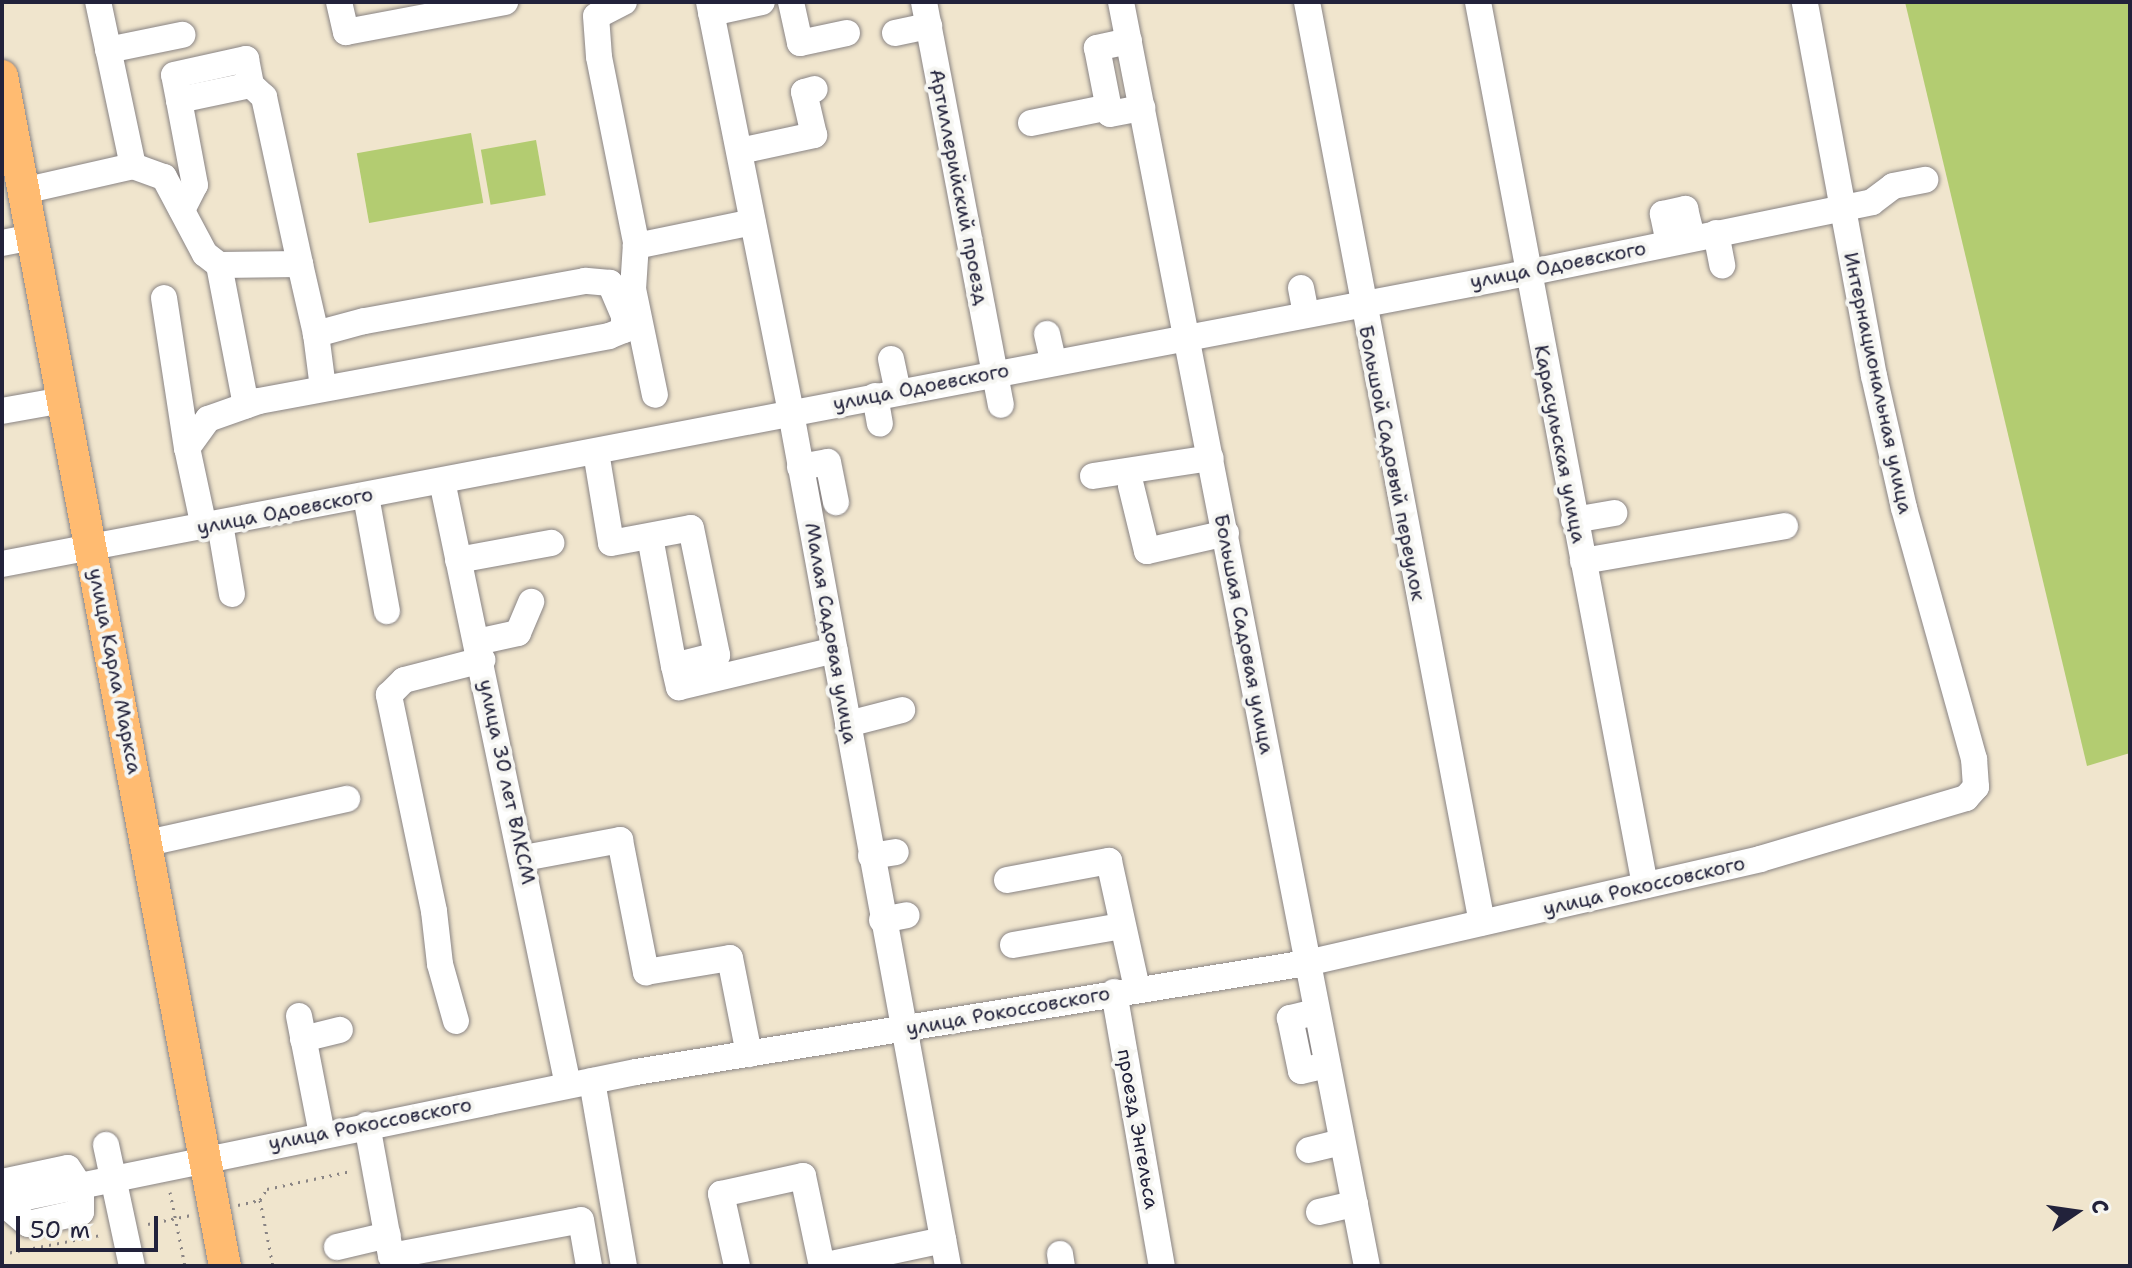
<!DOCTYPE html>
<html>
<head>
<meta charset="utf-8">
<style>
  body { margin:0 }
  #map { position:relative; width:2132px; height:1268px; overflow:hidden; background:#f0e5cd; font-family:"Shantell Sans",sans-serif }
  div>[style] { position:absolute }
  [style*='--x'] { left:calc(var(--x)*1px); top:calc(var(--y)*1px); width:calc(var(--w)*1px); rotate:calc(var(--a)*1deg) }
  .green>* { inset:0; background:#b3cc71; transform-origin:0 0 }
  .path>* { height:3px; margin-top:-1.5px; transform-origin:0; background:repeating-linear-gradient(90deg,#898484 0 2px,transparent 0 8px) }
  .roads { filter:drop-shadow(0 0 2px #898484) drop-shadow(0 0 2px #898484) }
  .minor>* { height:26px; margin:-13px; padding:0 13px; transform-origin:13px; border-radius:13px; background:#fff }
  .major>* { height:32px; margin:-16px; padding:0 16px; transform-origin:16px; border-radius:16px; background:#ffbb71 }
  span { translate:-50% -50%; white-space:nowrap; text-align:center; line-height:1.15; -webkit-text-stroke:8px #f6f6f2; paint-order:stroke }
  .street-label { font-size:20px; color:#22223b }
  .frame { position:absolute; inset:0; border:4px solid #22223b; pointer-events:none }
  .north { position:absolute; left:2036px; top:1172px; width:80px; height:80px; -webkit-text-stroke:6px #f6f6f2; paint-order:stroke; rotate:77deg; font-size:22px; font-weight:700; line-height:32px; text-align:center; color:#22223b }
  .north::after { content:''; display:block; margin:auto; width:28px; height:36px; background:#22223b; clip-path:polygon(50% 0,100% 100%,50% 72%,0 100%) }
  .scale { position:absolute; left:16px; top:1216px; width:142px; height:36px; box-sizing:border-box; border:4px solid #22223b; border-top:0; padding-left:10px; font-size:24px; line-height:28px; white-space:nowrap; color:#22223b; -webkit-text-stroke:6px #f6f6f2; paint-order:stroke }
</style>
</head>
<body>
<div id="map">
  <div class="green">
    <div style="clip-path:polygon(1905px 2px,2130px 2px,2130px 753px,2087px 766px)"></div>
    <div style="left:471px;top:133px;width:71px;height:116px;rotate:80deg"></div>
    <div style="left:536px;top:140px;width:56px;height:56px;rotate:80deg"></div>
  </div>
  <div class="path">
    <div style="--x:170;--y:1192;--w:76;--a:78.5"></div>
    <div style="--x:260;--y:1200;--w:13;--a:-58"></div>
    <div style="--x:267;--y:1189;--w:86;--a:-12.1"></div>
    <div style="--x:238;--y:1205;--w:23;--a:-13"></div>
    <div style="--x:260;--y:1200;--w:67;--a:78.9"></div>
    <div style="--x:148;--y:1224;--w:44;--a:-11.8"></div>
    <div style="--x:2;--y:1254;--w:101;--a:-10.9"></div>
  </div>
  <div class="roads">
    <div class="minor">
      <div style="--x:339;--y:2;--w:31;--a:77"></div>
      <div style="--x:346;--y:32;--w:162;--a:-10.7"></div>
      <div style="--x:624;--y:2;--w:31;--a:153"></div>
      <div style="--x:596;--y:16;--w:41;--a:85.8"></div>
      <div style="--x:599;--y:57;--w:190;--a:78.7"></div>
      <div style="--x:636;--y:243;--w:46;--a:93.7"></div>
      <div style="--x:633;--y:289;--w:108;--a:78.3"></div>
      <div style="--x:709;--y:2;--w:419;--a:78.7"></div>
      <div style="--x:791;--y:413;--w:867;--a:79.57"></div>
      <div style="--x:791;--y:2;--w:42;--a:77.6"></div>
      <div style="--x:800;--y:43;--w:48;--a:-12"></div>
      <div style="--x:924;--y:2;--w:410;--a:79.2"></div>
      <div style="--x:1121;--y:2;--w:1288;--a:78.99"></div>
      <div style="--x:1307;--y:2;--w:937;--a:79.24"></div>
      <div style="--x:1478;--y:2;--w:899;--a:79.29"></div>
      <div style="--x:711;--y:13;--w:52;--a:-12.2"></div>
      <div style="--x:895;--y:33;--w:35;--a:-12"></div>
      <div style="--x:1129;--y:41;--w:33;--a:168"></div>
      <div style="--x:1097;--y:48;--w:67;--a:78.9"></div>
      <div style="--x:1110;--y:114;--w:33;--a:-11"></div>
      <div style="--x:108;--y:50;--w:76;--a:-11.5"></div>
      <div style="--x:179;--y:100;--w:25;--a:-101"></div>
      <div style="--x:174;--y:75;--w:74;--a:-12.5"></div>
      <div style="--x:246;--y:59;--w:26;--a:79"></div>
      <div style="--x:1031;--y:123;--w:80;--a:-11.6"></div>
      <div style="--x:740;--y:151;--w:76;--a:-12.2"></div>
      <div style="--x:814;--y:135;--w:44;--a:-103.1"></div>
      <div style="--x:804;--y:92;--w:11;--a:-15"></div>
      <div style="--x:133;--y:166;--w:33;--a:20"></div>
      <div style="--x:164;--y:177;--w:87;--a:62"></div>
      <div style="--x:205;--y:254;--w:18;--a:38"></div>
      <div style="--x:219;--y:265;--w:81;--a:-0.7"></div>
      <div style="--x:300;--y:264;--w:72;--a:77.1"></div>
      <div style="--x:23;--y:191;--w:113;--a:-12.8"></div>
      <div style="--x:133;--y:166;--w:168;--a:-102"></div>
      <div style="--x:182;--y:210;--w:28;--a:-63"></div>
      <div style="--x:195;--y:185;--w:86;--a:-100.7"></div>
      <div style="--x:179;--y:100;--w:74;--a:-11.8"></div>
      <div style="--x:251;--y:85;--w:18;--a:43"></div>
      <div style="--x:264;--y:97;--w:171;--a:77.8"></div>
      <div style="--x:1716;--y:233;--w:33;--a:79"></div>
      <div style="--x:2;--y:243;--w:31;--a:-11"></div>
      <div style="--x:1669;--y:243;--w:30;--a:-102"></div>
      <div style="--x:1663;--y:214;--w:23;--a:-13"></div>
      <div style="--x:1685;--y:209;--w:30;--a:76"></div>
      <div style="--x:636;--y:246;--w:119;--a:-11.6"></div>
      <div style="--x:219;--y:265;--w:143;--a:79.1"></div>
      <div style="--x:1301;--y:288;--w:25;--a:79"></div>
      <div style="--x:164;--y:298;--w:152;--a:81.3"></div>
      <div style="--x:1047;--y:334;--w:28;--a:77"></div>
      <div style="--x:891;--y:359;--w:33;--a:78"></div>
      <div style="--x:875;--y:396;--w:28;--a:80"></div>
      <div style="--x:2;--y:411;--w:62;--a:-10.2"></div>
      <div style="--x:596;--y:452;--w:92;--a:80.6"></div>
      <div style="--x:611;--y:543;--w:81;--a:-10.6"></div>
      <div style="--x:691;--y:528;--w:130;--a:78.4"></div>
      <div style="--x:717;--y:655;--w:44;--a:165.7"></div>
      <div style="--x:674;--y:666;--w:22;--a:77"></div>
      <div style="--x:679;--y:687;--w:160;--a:-13.3"></div>
      <div style="--x:800;--y:467;--w:28;--a:-10"></div>
      <div style="--x:828;--y:462;--w:41;--a:78.7"></div>
      <div style="--x:1093;--y:476;--w:119;--a:-8.7"></div>
      <div style="--x:442;--y:481;--w:617;--a:78.22"></div>
      <div style="--x:1131;--y:486;--w:67;--a:76.2"></div>
      <div style="--x:1147;--y:551;--w:81;--a:-12.8"></div>
      <div style="--x:366;--y:496;--w:117;--a:79.7"></div>
      <div style="--x:1574;--y:520;--w:41;--a:-9.9"></div>
      <div style="--x:220;--y:524;--w:71;--a:80.3"></div>
      <div style="--x:204;--y:527;--w:81;--a:-102.1"></div>
      <div style="--x:187;--y:448;--w:36;--a:-54"></div>
      <div style="--x:208;--y:419;--w:54;--a:-19.4"></div>
      <div style="--x:259;--y:401;--w:356;--a:-10.5"></div>
      <div style="--x:609;--y:336;--w:16;--a:-22"></div>
      <div style="--x:624;--y:330;--w:14;--a:-90"></div>
      <div style="--x:624;--y:316;--w:36;--a:-113"></div>
      <div style="--x:610;--y:283;--w:25;--a:-175"></div>
      <div style="--x:585;--y:281;--w:225;--a:169.7"></div>
      <div style="--x:364;--y:321;--w:50;--a:164.8"></div>
      <div style="--x:316;--y:334;--w:54;--a:82.6"></div>
      <div style="--x:650;--y:537;--w:131;--a:79.5"></div>
      <div style="--x:458;--y:560;--w:95;--a:-10.4"></div>
      <div style="--x:1583;--y:561;--w:205;--a:-9.8"></div>
      <div style="--x:2;--y:564;--w:1553;--a:-10.8"></div>
      <div style="--x:1527;--y:273;--w:352;--a:-11.6"></div>
      <div style="--x:1872;--y:202;--w:26;--a:-37"></div>
      <div style="--x:1893;--y:186;--w:33;--a:-11"></div>
      <div style="--x:477;--y:642;--w:42;--a:-12.4"></div>
      <div style="--x:518;--y:633;--w:34;--a:-67"></div>
      <div style="--x:848;--y:724;--w:56;--a:-14.5"></div>
      <div style="--x:148;--y:843;--w:204;--a:-12.5"></div>
      <div style="--x:871;--y:856;--w:25;--a:-9"></div>
      <div style="--x:524;--y:858;--w:98;--a:-10.6"></div>
      <div style="--x:620;--y:840;--w:135;--a:78.9"></div>
      <div style="--x:646;--y:972;--w:85;--a:-9.5"></div>
      <div style="--x:730;--y:958;--w:98;--a:78.8"></div>
      <div style="--x:1007;--y:880;--w:104;--a:-10.6"></div>
      <div style="--x:1109;--y:861;--w:130;--a:77.6"></div>
      <div style="--x:882;--y:920;--w:25;--a:-11"></div>
      <div style="--x:1013;--y:945;--w:111;--a:-9.9"></div>
      <div style="--x:1114;--y:992;--w:278;--a:80.1"></div>
      <div style="--x:1316;--y:1012;--w:27;--a:167"></div>
      <div style="--x:1290;--y:1018;--w:54;--a:78.3"></div>
      <div style="--x:1301;--y:1071;--w:27;--a:-13"></div>
      <div style="--x:299;--y:1016;--w:120;--a:79"></div>
      <div style="--x:456;--y:1021;--w:59;--a:-105.7"></div>
      <div style="--x:440;--y:964;--w:53;--a:-96.5"></div>
      <div style="--x:434;--y:911;--w:221;--a:-101.8"></div>
      <div style="--x:389;--y:695;--w:21;--a:-45"></div>
      <div style="--x:404;--y:680;--w:81;--a:-14.4"></div>
      <div style="--x:303;--y:1039;--w:38;--a:-14"></div>
      <div style="--x:592;--y:1081;--w:188;--a:80.2"></div>
      <div style="--x:367;--y:1125;--w:133;--a:79.6"></div>
      <div style="--x:391;--y:1256;--w:193;--a:-10.7"></div>
      <div style="--x:581;--y:1220;--w:47;--a:80.1"></div>
      <div style="--x:106;--y:1145;--w:124;--a:77.9"></div>
      <div style="--x:1309;--y:1150;--w:34;--a:-14"></div>
      <div style="--x:2;--y:1182;--w:67;--a:-12"></div>
      <div style="--x:68;--y:1168;--w:24;--a:57"></div>
      <div style="--x:81;--y:1188;--w:24;--a:90"></div>
      <div style="--x:81;--y:1212;--w:54;--a:167.2"></div>
      <div style="--x:28;--y:1224;--w:34;--a:-140"></div>
      <div style="--x:2;--y:1202;--w:647;--a:-11.59"></div>
      <div style="--x:636;--y:1072;--w:680;--a:-9.23"></div>
      <div style="--x:1307;--y:963;--w:465;--a:-12.9"></div>
      <div style="--x:1760;--y:859;--w:215;--a:-16.5"></div>
      <div style="--x:1966;--y:798;--w:15;--a:-48"></div>
      <div style="--x:1976;--y:787;--w:28;--a:-94"></div>
      <div style="--x:1974;--y:759;--w:261;--a:-105.6"></div>
      <div style="--x:1904;--y:508;--w:135;--a:-102.8"></div>
      <div style="--x:1874;--y:376;--w:380;--a:-100.5"></div>
      <div style="--x:1319;--y:1212;--w:37;--a:-13"></div>
      <div style="--x:337;--y:1247;--w:52;--a:-13.2"></div>
      <div style="--x:1060;--y:1254;--w:12;--a:81"></div>
      <div style="--x:737;--y:1266;--w:74;--a:-102.5"></div>
      <div style="--x:721;--y:1194;--w:84;--a:-12.4"></div>
      <div style="--x:803;--y:1176;--w:92;--a:78.1"></div>
      <div style="--x:822;--y:1266;--w:124;--a:-12.1"></div>
    </div>
    <div class="major">
      <div style="--x:2;--y:76;--w:1211;--a:79.39"></div>
    </div>
  </div>
  <div class="street-label">
    <span style="left:959px;top:187px;rotate:79deg">Артиллерийский проезд</span>
    <span style="left:1558px;top:265px;rotate:-11deg">улица Одоевского</span>
    <span style="left:1878px;top:383px;rotate:78deg">Интернациональная улица</span>
    <span style="left:921px;top:387px;rotate:-11deg">улица Одоевского</span>
    <span style="left:1560px;top:444px;rotate:79deg">Карасульская улица</span>
    <span style="left:1392px;top:463px;rotate:79deg">Большой Садовый переулок</span>
    <span style="left:285px;top:511px;rotate:-11deg">улица Одоевского</span>
    <span style="left:831px;top:633px;rotate:80deg">Малая Садовая улица</span>
    <span style="left:1244px;top:634px;rotate:79deg">Большая Садовая улица</span>
    <span style="left:115px;top:671px;rotate:79deg">улица Карла Маркса</span>
    <span style="left:507px;top:782px;rotate:78deg">улица 30 лет ВЛКСМ</span>
    <span style="left:1644px;top:886px;rotate:-13deg">улица Рокоссовского</span>
    <span style="left:1008px;top:1011px;rotate:-10deg">улица Рокоссовского</span>
    <span style="left:370px;top:1124px;rotate:-11deg">улица Рокоссовского</span>
    <span style="left:1138px;top:1129px;rotate:80deg">проезд Энгельса</span>
  </div>
  <div class="frame"></div>
  <div class="north">С</div>
  <div class="scale">50 m</div>
</div>
</body>
</html>
